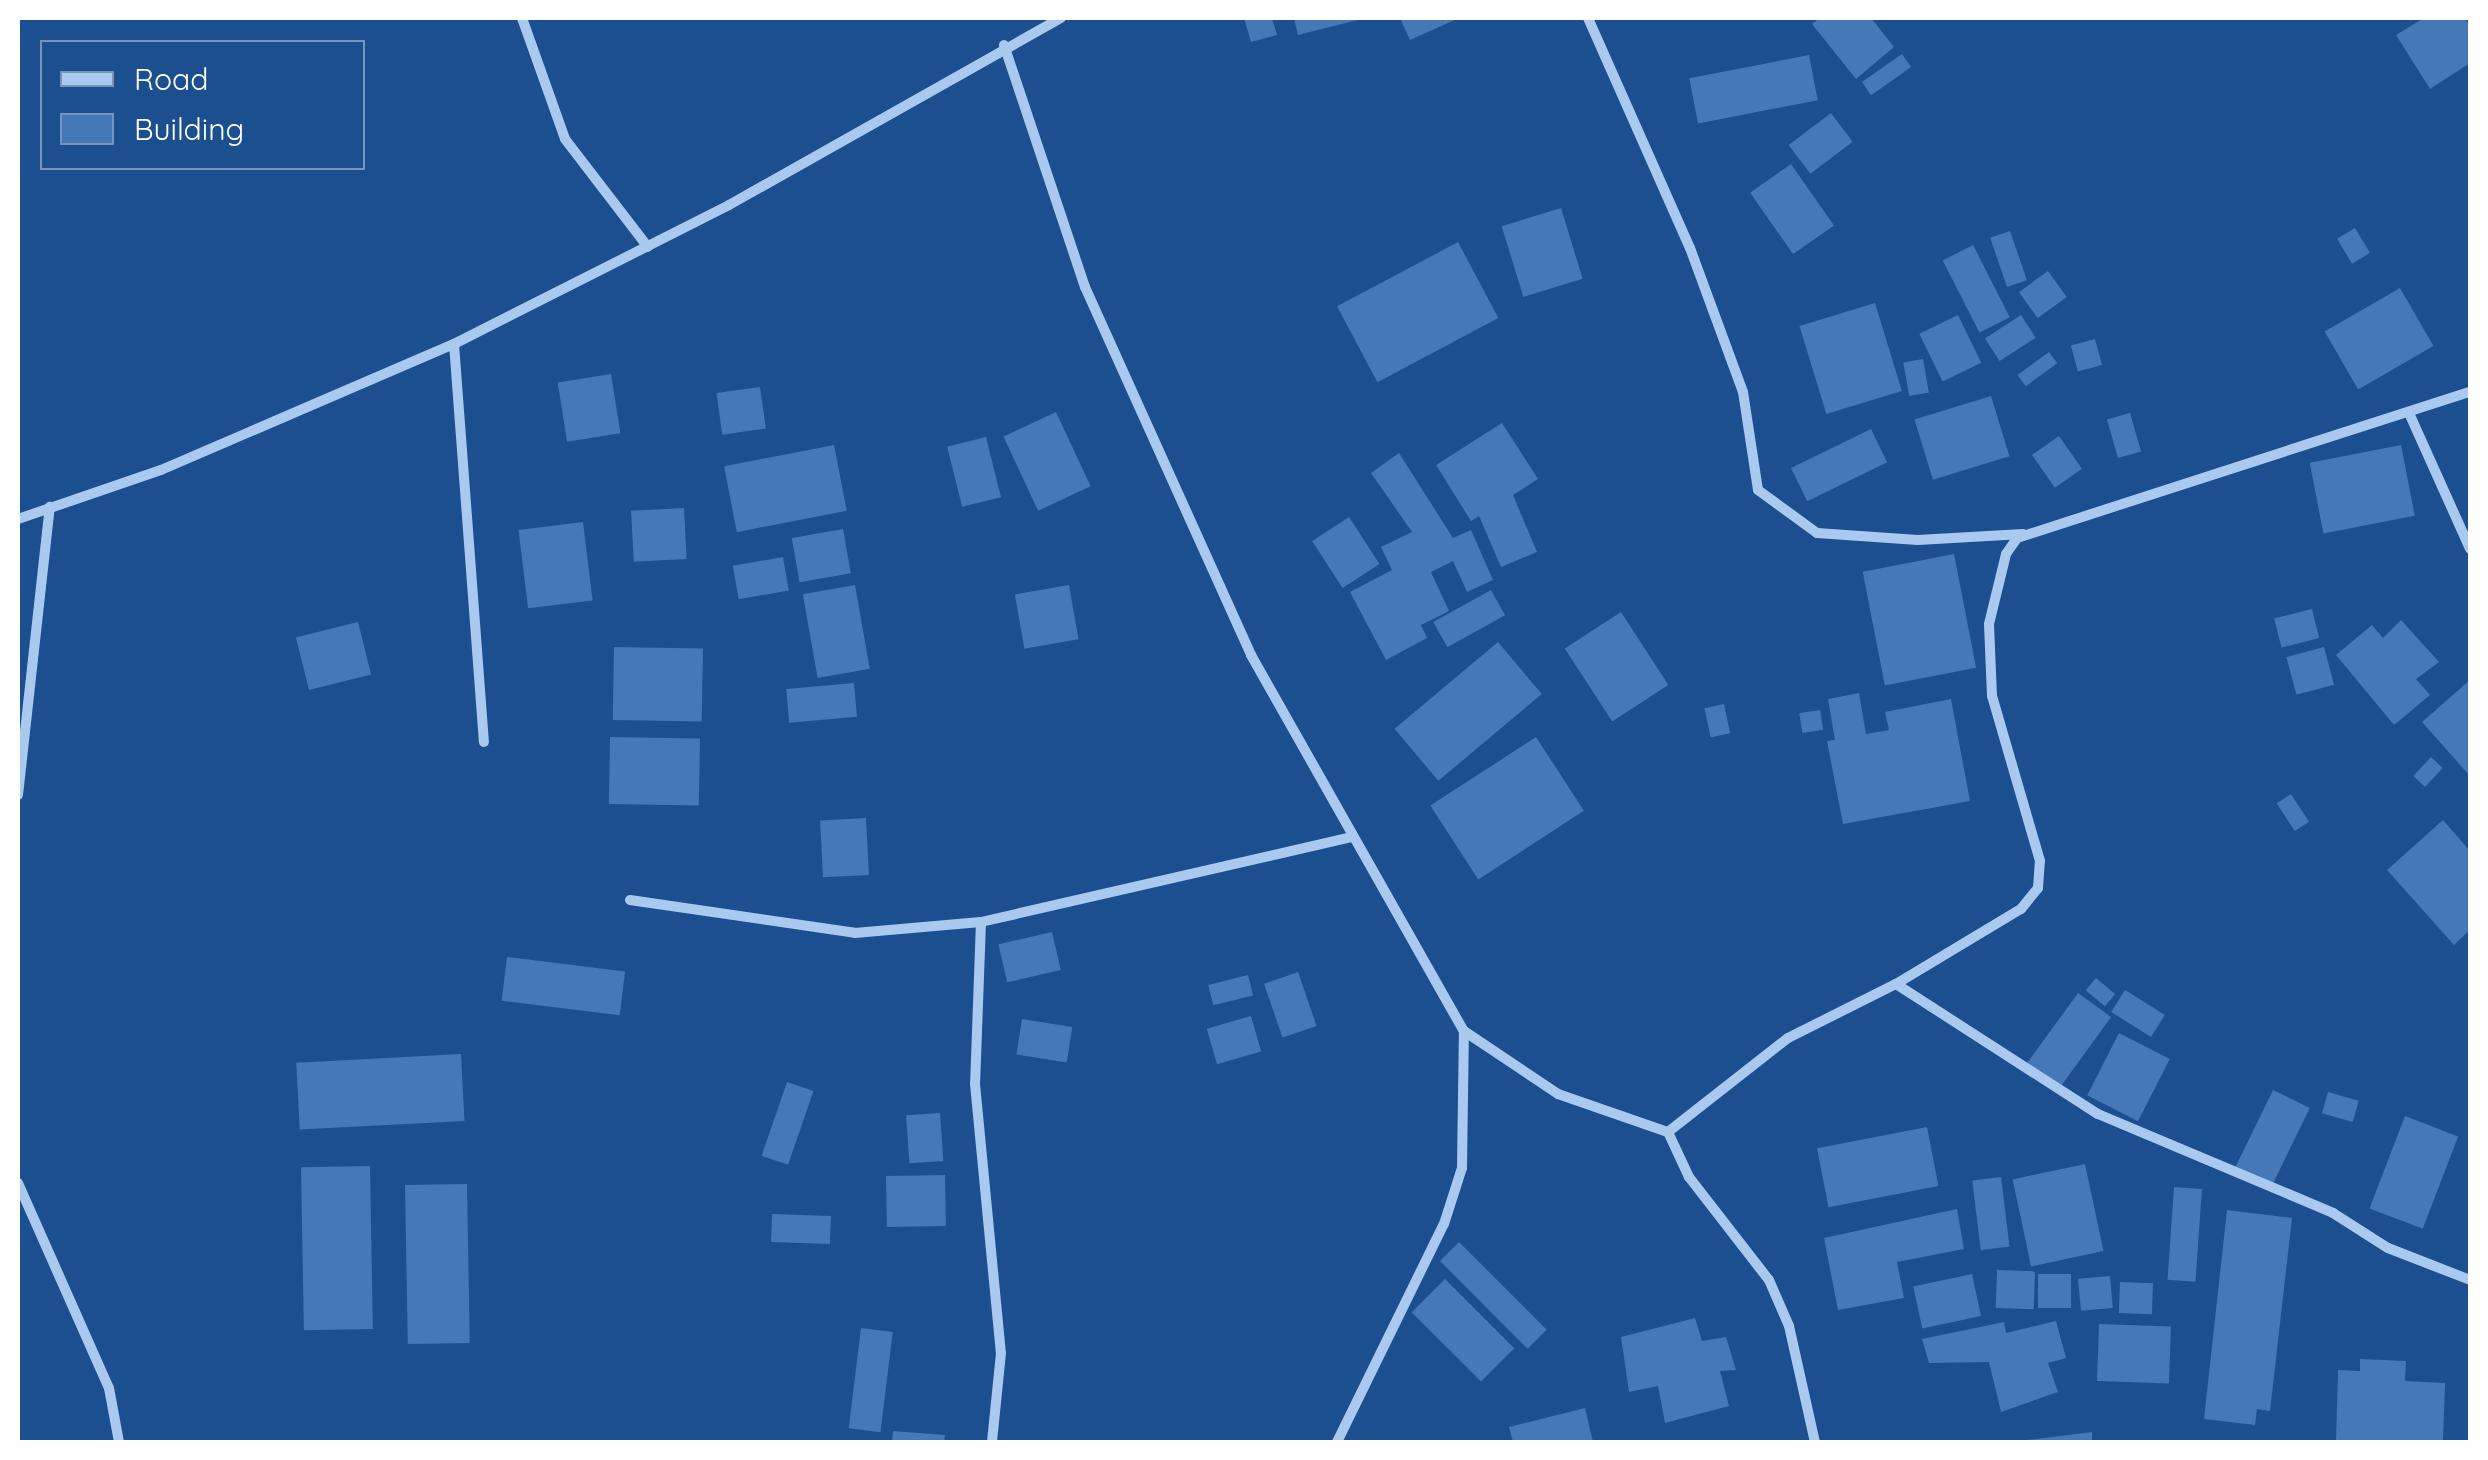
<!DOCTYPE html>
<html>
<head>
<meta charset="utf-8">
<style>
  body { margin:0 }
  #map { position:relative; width:2488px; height:1460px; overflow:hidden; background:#1b4f8f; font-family:Quicksand,sans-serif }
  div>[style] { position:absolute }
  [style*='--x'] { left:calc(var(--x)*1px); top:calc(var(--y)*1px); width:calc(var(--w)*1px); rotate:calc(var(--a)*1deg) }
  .building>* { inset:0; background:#4478b7; transform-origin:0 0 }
  .street>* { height:10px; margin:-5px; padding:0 5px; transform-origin:5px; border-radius:5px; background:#a9c9ee }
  span { translate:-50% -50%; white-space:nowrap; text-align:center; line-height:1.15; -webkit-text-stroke:8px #1b4f8f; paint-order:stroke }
  .frame { position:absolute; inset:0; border:20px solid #fff; pointer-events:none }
  .legend { position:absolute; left:40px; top:40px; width:325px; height:130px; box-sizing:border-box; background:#1b4f8f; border:2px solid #7695bc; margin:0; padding:12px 18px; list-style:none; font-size:30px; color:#fff }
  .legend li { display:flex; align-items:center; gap:20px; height:50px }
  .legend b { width:50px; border:2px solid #7695bc }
</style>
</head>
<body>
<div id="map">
  <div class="building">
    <div style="clip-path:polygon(1244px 18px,1272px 18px,1277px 35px,1251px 42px)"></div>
    <div style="clip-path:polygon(1294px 18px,1362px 18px,1362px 19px,1298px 35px)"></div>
    <div style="clip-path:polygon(1400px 18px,1459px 18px,1410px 40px)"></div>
    <div style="clip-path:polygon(1820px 18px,1871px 18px,1894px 47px,1856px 79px,1812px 24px)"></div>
    <div style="clip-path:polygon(2424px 18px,2465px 18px,2470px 27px,2470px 63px,2430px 89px,2396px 35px)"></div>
    <div style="left:1902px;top:54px;width:16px;height:49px;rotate:55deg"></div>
    <div style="left:1809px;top:55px;width:46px;height:122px;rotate:79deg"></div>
    <div style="left:1831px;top:113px;width:36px;height:53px;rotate:53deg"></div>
    <div style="left:1791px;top:164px;width:75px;height:50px;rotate:55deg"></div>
    <div style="left:1561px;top:208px;width:74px;height:62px;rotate:73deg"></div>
    <div style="left:2355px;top:228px;width:29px;height:21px;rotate:59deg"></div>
    <div style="left:2010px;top:231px;width:52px;height:21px;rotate:71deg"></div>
    <div style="left:1458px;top:242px;width:86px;height:137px;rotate:62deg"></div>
    <div style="left:1973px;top:245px;width:81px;height:34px;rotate:63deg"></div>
    <div style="left:2048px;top:271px;width:32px;height:36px;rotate:54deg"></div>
    <div style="left:2400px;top:288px;width:67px;height:87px;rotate:60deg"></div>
    <div style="left:1875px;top:303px;width:92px;height:79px;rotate:73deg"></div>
    <div style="left:1958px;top:315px;width:53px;height:43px;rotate:64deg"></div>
    <div style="left:2021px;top:315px;width:27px;height:43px;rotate:57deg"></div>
    <div style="left:2095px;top:339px;width:27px;height:25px;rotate:75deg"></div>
    <div style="left:2049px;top:352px;width:14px;height:39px;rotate:54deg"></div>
    <div style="left:1923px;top:359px;width:34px;height:20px;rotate:80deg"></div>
    <div style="left:611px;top:374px;width:60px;height:54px;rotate:81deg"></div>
    <div style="left:760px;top:387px;width:42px;height:44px;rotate:82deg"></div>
    <div style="left:1991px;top:396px;width:63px;height:80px;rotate:73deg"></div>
    <div style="left:1056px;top:412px;width:82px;height:58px;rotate:65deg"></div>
    <div style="left:2130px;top:413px;width:40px;height:24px;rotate:74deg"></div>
    <div style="clip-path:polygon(1502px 423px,1538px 479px,1513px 495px,1537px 552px,1501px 567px,1479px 516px,1471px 521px,1436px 465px)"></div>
    <div style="left:1871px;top:429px;width:37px;height:89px;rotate:64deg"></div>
    <div style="left:2059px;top:436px;width:40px;height:33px;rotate:55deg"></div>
    <div style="left:986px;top:437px;width:62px;height:40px;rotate:76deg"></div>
    <div style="left:834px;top:445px;width:67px;height:112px;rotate:79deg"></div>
    <div style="left:2401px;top:445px;width:72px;height:93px;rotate:79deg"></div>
    <div style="clip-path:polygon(1399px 453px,1453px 538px,1471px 530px,1493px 580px,1467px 592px,1453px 561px,1431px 572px,1449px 611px,1421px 625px,1427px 638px,1386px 660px,1350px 592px,1392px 570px,1381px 547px,1412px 532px,1371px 473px)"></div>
    <div style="left:684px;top:508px;width:51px;height:53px;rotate:87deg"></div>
    <div style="left:1349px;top:517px;width:56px;height:44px;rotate:57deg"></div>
    <div style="left:583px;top:522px;width:79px;height:65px;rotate:83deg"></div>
    <div style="left:843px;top:529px;width:45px;height:52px;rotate:80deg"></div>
    <div style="left:1954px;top:554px;width:116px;height:93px;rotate:79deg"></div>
    <div style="left:783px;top:557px;width:34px;height:51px;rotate:80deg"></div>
    <div style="left:855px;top:585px;width:85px;height:53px;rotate:80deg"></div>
    <div style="left:1069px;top:585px;width:55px;height:55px;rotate:80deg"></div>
    <div style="left:1491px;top:590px;width:29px;height:66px;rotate:61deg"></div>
    <div style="left:2312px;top:609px;width:30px;height:39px;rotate:76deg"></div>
    <div style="left:1621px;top:612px;width:87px;height:67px;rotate:57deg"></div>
    <div style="clip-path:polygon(2401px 620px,2439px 662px,2416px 679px,2430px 695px,2394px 725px,2336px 655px,2372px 625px,2383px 638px)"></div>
    <div style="left:358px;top:622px;width:54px;height:64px;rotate:76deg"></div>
    <div style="left:1498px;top:642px;width:68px;height:135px;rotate:50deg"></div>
    <div style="left:614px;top:647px;width:89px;height:73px;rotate:1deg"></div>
    <div style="left:2324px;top:647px;width:39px;height:39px;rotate:75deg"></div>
    <div style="clip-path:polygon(2470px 680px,2470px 776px,2422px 722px)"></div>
    <div style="left:854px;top:683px;width:34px;height:68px;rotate:85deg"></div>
    <div style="clip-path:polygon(1859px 693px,1866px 734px,1889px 730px,1885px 712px,1951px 699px,1970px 801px,1843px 824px,1827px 741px,1835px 740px,1828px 699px)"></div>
    <div style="left:1724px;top:704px;width:30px;height:20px;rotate:78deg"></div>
    <div style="left:1820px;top:710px;width:20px;height:21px;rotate:81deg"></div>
    <div style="left:610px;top:737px;width:90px;height:67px;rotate:1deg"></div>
    <div style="left:1536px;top:737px;width:88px;height:126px;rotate:57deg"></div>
    <div style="left:2431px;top:757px;width:16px;height:26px;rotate:43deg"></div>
    <div style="left:2291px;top:794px;width:33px;height:17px;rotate:57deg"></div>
    <div style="left:866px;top:818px;width:57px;height:46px;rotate:87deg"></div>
    <div style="clip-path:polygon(2443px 820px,2470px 851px,2470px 930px,2454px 945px,2387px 870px)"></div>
    <div style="left:1052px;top:932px;width:39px;height:55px;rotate:77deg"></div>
    <div style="left:507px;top:957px;width:119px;height:44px;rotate:7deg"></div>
    <div style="left:1298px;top:972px;width:57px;height:36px;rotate:71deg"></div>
    <div style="left:1248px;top:975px;width:21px;height:41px;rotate:76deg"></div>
    <div style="left:2096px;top:978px;width:25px;height:16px;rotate:40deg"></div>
    <div style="left:2125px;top:990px;width:47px;height:26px;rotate:32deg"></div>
    <div style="left:2078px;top:993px;width:41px;height:93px;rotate:36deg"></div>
    <div style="left:1251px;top:1016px;width:37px;height:46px;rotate:74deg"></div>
    <div style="left:1022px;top:1019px;width:51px;height:36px;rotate:9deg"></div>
    <div style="left:2119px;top:1033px;width:57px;height:70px;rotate:27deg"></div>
    <div style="left:461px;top:1054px;width:67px;height:165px;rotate:87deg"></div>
    <div style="left:787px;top:1082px;width:28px;height:78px;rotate:19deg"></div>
    <div style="left:2273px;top:1090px;width:41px;height:92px;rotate:26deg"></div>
    <div style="left:2328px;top:1092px;width:32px;height:22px;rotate:16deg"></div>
    <div style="left:940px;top:1113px;width:48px;height:34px;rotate:86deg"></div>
    <div style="left:2405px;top:1116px;width:57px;height:99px;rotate:21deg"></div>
    <div style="left:1927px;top:1127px;width:60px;height:112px;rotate:79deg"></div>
    <div style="left:2085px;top:1164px;width:89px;height:74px;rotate:78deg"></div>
    <div style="left:370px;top:1166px;width:163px;height:69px;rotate:89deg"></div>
    <div style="left:945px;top:1175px;width:51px;height:59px;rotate:89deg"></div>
    <div style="left:2001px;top:1177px;width:70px;height:29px;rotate:83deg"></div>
    <div style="left:467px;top:1184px;width:159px;height:62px;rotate:89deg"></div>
    <div style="left:2174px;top:1187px;width:28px;height:93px;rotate:4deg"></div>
    <div style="clip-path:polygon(1957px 1209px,1964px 1249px,1897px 1262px,1904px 1298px,1838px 1310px,1824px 1238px)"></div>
    <div style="clip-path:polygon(2227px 1210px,2292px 1218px,2270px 1411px,2257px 1409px,2255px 1425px,2204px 1419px)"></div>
    <div style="left:772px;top:1214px;width:59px;height:28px;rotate:2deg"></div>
    <div style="left:1459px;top:1242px;width:124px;height:27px;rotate:45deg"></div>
    <div style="left:1997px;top:1270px;width:38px;height:38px;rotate:2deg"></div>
    <div style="left:1972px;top:1274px;width:43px;height:60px;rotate:78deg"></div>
    <div style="left:2071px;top:1274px;width:34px;height:33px;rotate:90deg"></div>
    <div style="left:2110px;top:1276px;width:32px;height:32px;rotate:85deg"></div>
    <div style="left:1445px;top:1279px;width:98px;height:47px;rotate:45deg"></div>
    <div style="left:2120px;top:1282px;width:33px;height:31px;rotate:2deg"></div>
    <div style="clip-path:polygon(1695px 1318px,1702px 1341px,1726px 1337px,1736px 1370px,1720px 1371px,1729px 1406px,1665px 1423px,1658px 1386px,1629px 1392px,1621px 1337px)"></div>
    <div style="clip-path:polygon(2056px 1321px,2066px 1358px,2048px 1363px,2058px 1392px,2001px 1412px,1989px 1362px,1929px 1363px,1922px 1339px,2004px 1322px,2006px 1333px)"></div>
    <div style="left:2099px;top:1324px;width:72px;height:57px;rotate:2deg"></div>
    <div style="left:861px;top:1328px;width:32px;height:101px;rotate:7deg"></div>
    <div style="clip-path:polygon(2360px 1359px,2406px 1361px,2405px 1381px,2445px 1383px,2443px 1442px,2336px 1442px,2338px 1370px,2360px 1371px)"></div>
    <div style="clip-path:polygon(1585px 1408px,1593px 1442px,1513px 1442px,1509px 1427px)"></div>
    <div style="clip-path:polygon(893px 1431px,945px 1435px,944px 1442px,892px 1442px)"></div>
    <div style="clip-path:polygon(2092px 1432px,2092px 1442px,2027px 1442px,2027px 1440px)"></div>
  </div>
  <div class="street">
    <div style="--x:522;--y:18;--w:128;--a:70.4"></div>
    <div style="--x:565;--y:139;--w:136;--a:52.5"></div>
    <div style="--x:1588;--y:18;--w:252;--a:66.1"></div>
    <div style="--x:1690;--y:248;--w:153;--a:69.8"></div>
    <div style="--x:1743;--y:392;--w:99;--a:81.3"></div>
    <div style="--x:1758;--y:490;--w:73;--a:36.1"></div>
    <div style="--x:1817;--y:533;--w:101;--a:4"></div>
    <div style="--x:1918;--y:540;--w:105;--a:-3.3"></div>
    <div style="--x:1004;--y:45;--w:255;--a:71.5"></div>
    <div style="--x:1085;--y:287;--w:404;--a:65.7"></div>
    <div style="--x:1251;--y:655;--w:432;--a:60.5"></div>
    <div style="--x:1464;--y:1031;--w:113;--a:33.8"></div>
    <div style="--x:1558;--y:1094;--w:116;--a:19.1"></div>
    <div style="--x:1668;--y:1132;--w:50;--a:65"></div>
    <div style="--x:1689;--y:1177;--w:130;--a:52.2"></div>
    <div style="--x:1769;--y:1280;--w:50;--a:66.5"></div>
    <div style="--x:1789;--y:1326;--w:119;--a:77.4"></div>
    <div style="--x:454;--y:344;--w:399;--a:85.7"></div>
    <div style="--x:2409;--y:413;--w:149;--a:65.8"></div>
    <div style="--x:18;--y:519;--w:151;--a:-18.9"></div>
    <div style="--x:161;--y:470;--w:319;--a:-23.3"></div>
    <div style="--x:454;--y:344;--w:308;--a:-26.8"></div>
    <div style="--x:729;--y:205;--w:381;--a:-29.4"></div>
    <div style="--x:18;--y:795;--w:290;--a:-83.7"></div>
    <div style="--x:630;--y:900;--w:227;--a:8.3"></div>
    <div style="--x:855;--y:933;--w:126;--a:-5"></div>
    <div style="--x:981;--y:922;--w:381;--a:-12.9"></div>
    <div style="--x:981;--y:922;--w:162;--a:92.1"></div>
    <div style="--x:975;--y:1084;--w:270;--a:84.5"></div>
    <div style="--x:1001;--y:1353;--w:89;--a:95.8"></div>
    <div style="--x:1896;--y:984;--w:146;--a:-31"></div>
    <div style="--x:2021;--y:909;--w:27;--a:-51"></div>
    <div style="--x:2038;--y:888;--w:27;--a:-86"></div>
    <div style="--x:2040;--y:861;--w:172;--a:-106.2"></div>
    <div style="--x:1992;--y:696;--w:72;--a:-92.4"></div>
    <div style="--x:1989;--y:624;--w:72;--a:-76.3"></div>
    <div style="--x:2006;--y:554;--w:19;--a:-55"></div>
    <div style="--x:2017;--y:538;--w:476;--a:-17.9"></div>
    <div style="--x:1668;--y:1132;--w:152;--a:-38.1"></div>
    <div style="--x:1788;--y:1038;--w:121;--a:-26.6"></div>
    <div style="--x:1896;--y:984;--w:240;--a:32.8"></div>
    <div style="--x:2098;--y:1114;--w:255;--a:22.8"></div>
    <div style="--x:2333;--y:1213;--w:65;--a:32.5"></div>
    <div style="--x:2388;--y:1248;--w:88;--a:21.3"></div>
    <div style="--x:18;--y:1183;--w:224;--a:66.1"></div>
    <div style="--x:109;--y:1388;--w:55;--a:79.5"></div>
    <div style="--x:1337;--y:1442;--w:243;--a:-63.9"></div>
    <div style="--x:1444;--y:1224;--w:59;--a:-72.2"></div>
    <div style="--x:1462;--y:1168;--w:137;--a:-89.2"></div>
  </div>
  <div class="frame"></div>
  <ul class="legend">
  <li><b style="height:12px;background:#a9c9ee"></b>Road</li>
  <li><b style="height:28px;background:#4478b7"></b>Building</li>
  </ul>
</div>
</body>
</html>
